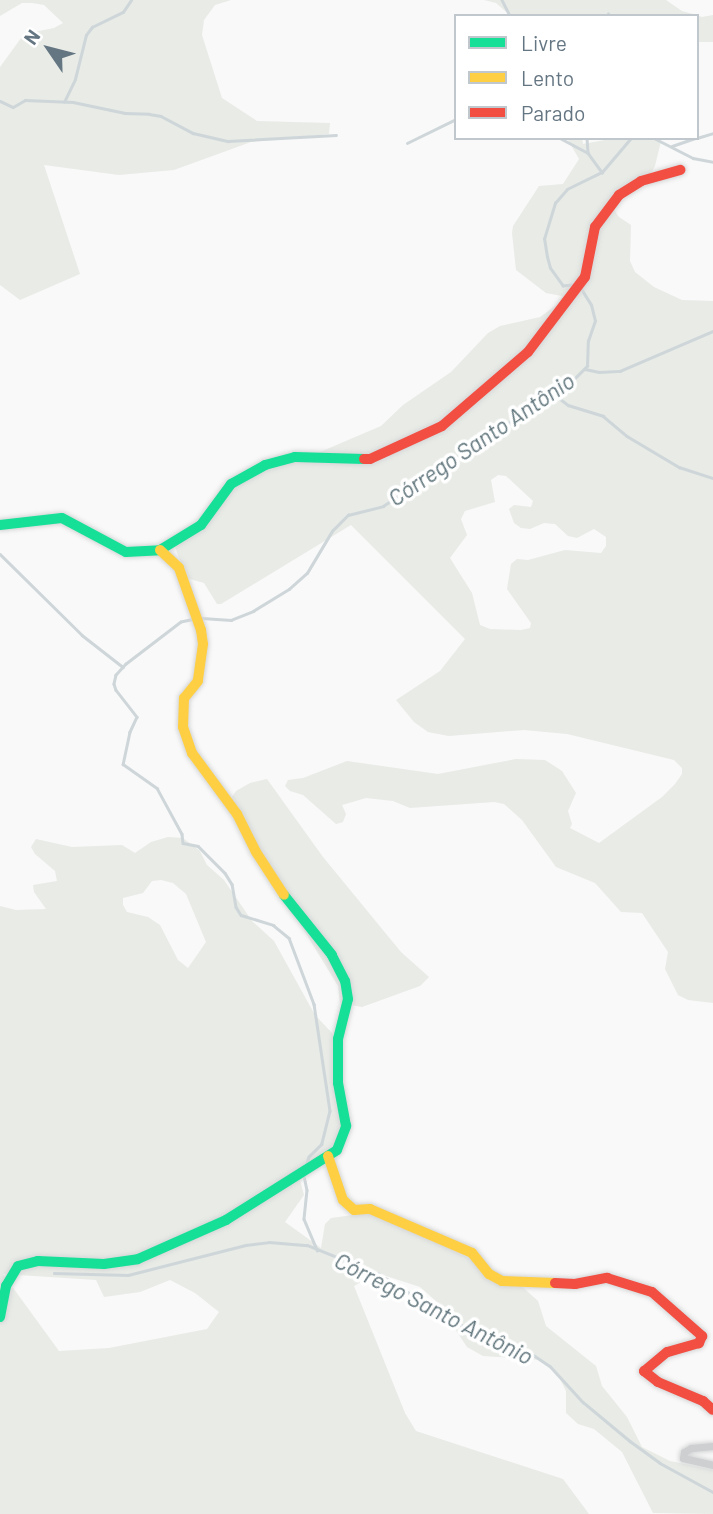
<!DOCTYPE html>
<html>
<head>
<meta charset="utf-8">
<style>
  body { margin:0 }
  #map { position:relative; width:713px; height:1514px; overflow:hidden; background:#f9f9f9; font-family:Barlow,sans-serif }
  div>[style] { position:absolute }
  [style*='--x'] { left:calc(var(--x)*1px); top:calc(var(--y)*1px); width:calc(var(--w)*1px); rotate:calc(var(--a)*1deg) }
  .green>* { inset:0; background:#e8ebe6 }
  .stream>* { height:2.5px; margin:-1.25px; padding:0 1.25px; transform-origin:1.25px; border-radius:1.25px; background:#ced6d9 }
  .roads { filter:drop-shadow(0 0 2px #d5d6d7) drop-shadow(0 0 2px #d5d6d7) }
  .street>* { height:7px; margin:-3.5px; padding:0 3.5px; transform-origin:3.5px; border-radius:3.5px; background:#cecfd0 }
  .fast>* { height:10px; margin:-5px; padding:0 5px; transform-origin:5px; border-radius:5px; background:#16e098 }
  .slow>* { height:10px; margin:-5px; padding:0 5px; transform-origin:5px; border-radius:5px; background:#ffcf43 }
  .jam>* { height:10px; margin:-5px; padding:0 5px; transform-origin:5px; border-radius:5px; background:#f24e42 }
  span { translate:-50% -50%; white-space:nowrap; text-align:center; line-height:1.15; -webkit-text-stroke:7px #fff; paint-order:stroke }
  .water-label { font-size:23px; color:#60757c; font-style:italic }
  .legend { position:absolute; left:454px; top:14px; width:245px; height:126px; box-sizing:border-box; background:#fff; border:2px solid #c1c8cd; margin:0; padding:9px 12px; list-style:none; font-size:21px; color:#657683 }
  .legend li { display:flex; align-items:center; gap:14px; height:35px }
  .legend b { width:35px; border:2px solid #c1c8cd }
  .north { position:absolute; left:14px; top:14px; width:70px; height:70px; -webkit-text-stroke:5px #fff; paint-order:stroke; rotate:305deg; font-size:19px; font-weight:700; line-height:28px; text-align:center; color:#657683 }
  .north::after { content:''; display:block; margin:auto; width:24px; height:32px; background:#657683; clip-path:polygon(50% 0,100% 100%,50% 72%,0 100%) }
</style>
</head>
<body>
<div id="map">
  <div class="green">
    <div style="clip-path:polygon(0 0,231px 0,215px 5px,204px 20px,202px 35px,222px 98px,257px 121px,330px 123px,329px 134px,251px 142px,174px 170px,119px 175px,44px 165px,80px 274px,20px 300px,0 285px,0 67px,24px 34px,54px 28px,63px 23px,44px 5px,32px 3px,22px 3px,0 16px)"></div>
    <div style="clip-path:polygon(484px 0,666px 0,682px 11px,693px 14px,702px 17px,713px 15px,713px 42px,697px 42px,697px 16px,511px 16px,496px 3px)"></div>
    <div style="clip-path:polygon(evenodd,567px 138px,582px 138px,583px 144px,616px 138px,657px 138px,661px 141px,655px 166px,648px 179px,610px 204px,619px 217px,631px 225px,630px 261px,635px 272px,654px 287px,682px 300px,713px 301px,713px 1003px,688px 1000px,678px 995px,665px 969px,668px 952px,642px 913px,621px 912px,595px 883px,556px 867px,522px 820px,504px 804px,494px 802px,410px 808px,393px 801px,366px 798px,342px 805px,346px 814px,343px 822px,336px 824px,303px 795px,290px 791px,285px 786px,288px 780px,303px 778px,347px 761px,438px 774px,516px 759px,545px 760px,562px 771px,576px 793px,568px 811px,572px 824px,570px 828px,599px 843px,662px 797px,675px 784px,682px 774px,682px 768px,674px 760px,567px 734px,524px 730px,449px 736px,428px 732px,414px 722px,396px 700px,440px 671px,465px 639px,351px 525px,221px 604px,217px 604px,204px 583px,186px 578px,172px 538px,183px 538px,243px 477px,320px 452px,381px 426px,403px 405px,451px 372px,488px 333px,500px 326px,540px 317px,559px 303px,562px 296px,546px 293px,516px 270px,512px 233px,513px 226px,539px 186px,563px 184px,579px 159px,567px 138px,498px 475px,506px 476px,533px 501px,531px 507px,514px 505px,509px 509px,514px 523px,521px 528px,530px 529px,544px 523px,555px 524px,568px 536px,577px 538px,594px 529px,606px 537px,606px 546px,601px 553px,565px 550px,528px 560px,517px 559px,511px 564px,507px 589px,531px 623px,530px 628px,521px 630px,490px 629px,480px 625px,472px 593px,450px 558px,467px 535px,461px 519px,465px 511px,495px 502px,491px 480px,498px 475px)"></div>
    <div style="clip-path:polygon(267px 779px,323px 857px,401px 952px,429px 977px,420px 986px,362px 1007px,340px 1003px,338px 986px,227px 804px,236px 791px,250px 783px)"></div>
    <div style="clip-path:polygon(evenodd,168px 837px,183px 838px,200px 851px,207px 865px,224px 880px,252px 921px,274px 941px,315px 1015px,333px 1034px,345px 1138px,298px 1173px,304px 1195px,285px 1222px,321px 1248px,325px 1224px,331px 1218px,375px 1212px,516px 1281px,538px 1301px,546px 1326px,596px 1366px,602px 1386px,627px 1417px,642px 1447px,670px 1461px,713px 1470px,713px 1514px,653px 1513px,622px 1452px,594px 1429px,578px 1424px,566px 1413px,566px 1391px,556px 1371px,542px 1360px,483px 1356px,467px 1347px,437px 1302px,420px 1287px,377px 1273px,354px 1286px,405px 1413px,416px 1431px,563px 1479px,589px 1514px,0 1514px,0 906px,16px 910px,46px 909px,34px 892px,33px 885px,57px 881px,55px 871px,35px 854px,31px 847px,36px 839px,72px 847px,122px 845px,135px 853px,151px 842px,168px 837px,161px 880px,173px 883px,186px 894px,206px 942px,188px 968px,178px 960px,160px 925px,148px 917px,127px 912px,123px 905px,123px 898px,143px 893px,152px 881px,161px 880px,168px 837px,3px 1274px,96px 1280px,104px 1297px,140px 1292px,170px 1280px,195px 1293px,219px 1312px,207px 1329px,109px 1348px,59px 1351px,3px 1274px)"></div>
  </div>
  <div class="stream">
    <div style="--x:502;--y:0;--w:18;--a:63"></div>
    <div style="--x:608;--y:16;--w:2;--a:-90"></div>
    <div style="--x:0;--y:101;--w:14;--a:25"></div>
    <div style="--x:13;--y:107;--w:14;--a:-30"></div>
    <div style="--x:25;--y:100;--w:48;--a:2.4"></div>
    <div style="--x:73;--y:102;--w:53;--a:11.9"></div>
    <div style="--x:125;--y:113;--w:24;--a:2"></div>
    <div style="--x:149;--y:114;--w:12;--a:9"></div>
    <div style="--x:161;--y:116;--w:36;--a:28"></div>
    <div style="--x:193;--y:133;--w:36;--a:13"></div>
    <div style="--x:228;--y:141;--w:108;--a:-3.2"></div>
    <div style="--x:64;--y:102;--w:25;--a:-64"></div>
    <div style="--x:75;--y:79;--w:45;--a:-76"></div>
    <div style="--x:86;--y:35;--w:10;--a:-53"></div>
    <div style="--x:92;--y:27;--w:34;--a:-26"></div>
    <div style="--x:123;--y:12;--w:14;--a:-56"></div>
    <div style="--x:560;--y:138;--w:32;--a:28"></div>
    <div style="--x:588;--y:153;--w:24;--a:54"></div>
    <div style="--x:587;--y:138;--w:14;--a:86"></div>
    <div style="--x:654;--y:138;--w:44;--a:27.1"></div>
    <div style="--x:693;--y:158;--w:20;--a:11"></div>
    <div style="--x:697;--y:138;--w:17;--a:-17"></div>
    <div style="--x:407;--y:143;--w:55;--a:-26.1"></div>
    <div style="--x:672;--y:146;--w:24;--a:-19"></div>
    <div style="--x:574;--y:285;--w:11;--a:175"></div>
    <div style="--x:563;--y:286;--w:22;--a:-126"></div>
    <div style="--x:550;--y:268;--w:11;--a:-105"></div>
    <div style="--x:547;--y:257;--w:18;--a:-99"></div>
    <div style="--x:544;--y:239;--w:38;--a:-73"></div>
    <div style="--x:555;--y:203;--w:18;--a:-49"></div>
    <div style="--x:567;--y:189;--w:39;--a:-26"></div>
    <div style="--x:602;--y:172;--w:45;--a:-49.5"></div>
    <div style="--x:585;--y:369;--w:14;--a:12"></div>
    <div style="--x:599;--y:372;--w:21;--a:-3"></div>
    <div style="--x:620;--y:371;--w:101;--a:-23.3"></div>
    <div style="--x:554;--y:394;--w:18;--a:38"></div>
    <div style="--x:568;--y:405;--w:37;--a:17"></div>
    <div style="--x:603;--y:416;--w:31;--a:40"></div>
    <div style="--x:627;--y:436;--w:61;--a:30.8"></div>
    <div style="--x:679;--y:467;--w:36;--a:18"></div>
    <div style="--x:0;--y:554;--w:115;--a:44.6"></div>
    <div style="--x:82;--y:635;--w:52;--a:38"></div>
    <div style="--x:202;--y:618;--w:29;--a:4"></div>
    <div style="--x:231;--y:620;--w:24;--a:-22"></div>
    <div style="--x:253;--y:611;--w:42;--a:-31.4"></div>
    <div style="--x:289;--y:589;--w:24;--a:-42"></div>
    <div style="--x:307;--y:573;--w:49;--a:-59.2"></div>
    <div style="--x:332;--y:531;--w:23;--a:-45"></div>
    <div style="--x:348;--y:515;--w:36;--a:-14"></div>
    <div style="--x:383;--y:506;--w:228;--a:-33.6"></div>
    <div style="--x:573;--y:380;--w:20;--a:-45"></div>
    <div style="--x:587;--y:366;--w:25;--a:-88"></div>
    <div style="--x:588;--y:341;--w:21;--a:-71"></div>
    <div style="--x:595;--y:321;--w:16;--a:-104"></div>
    <div style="--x:591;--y:305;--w:19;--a:-122"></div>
    <div style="--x:195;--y:619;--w:14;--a:168"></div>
    <div style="--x:181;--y:622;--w:69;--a:142.6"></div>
    <div style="--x:126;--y:664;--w:15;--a:132"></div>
    <div style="--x:116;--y:675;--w:9;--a:103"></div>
    <div style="--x:114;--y:684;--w:6;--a:72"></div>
    <div style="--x:116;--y:690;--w:34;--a:52"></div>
    <div style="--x:137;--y:717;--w:17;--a:115"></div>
    <div style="--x:130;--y:732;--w:33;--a:102"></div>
    <div style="--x:123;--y:764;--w:42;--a:35.2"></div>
    <div style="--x:157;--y:788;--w:52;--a:61.5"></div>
    <div style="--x:182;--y:834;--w:9;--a:84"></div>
    <div style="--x:183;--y:843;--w:15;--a:11"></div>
    <div style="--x:198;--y:846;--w:38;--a:45"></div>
    <div style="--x:225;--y:873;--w:13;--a:58"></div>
    <div style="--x:232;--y:884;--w:23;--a:80"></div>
    <div style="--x:236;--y:907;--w:9;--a:58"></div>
    <div style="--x:241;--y:915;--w:34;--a:17"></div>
    <div style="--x:273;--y:925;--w:21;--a:39"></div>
    <div style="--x:289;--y:938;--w:71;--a:69.3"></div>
    <div style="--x:314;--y:1004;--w:108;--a:81.5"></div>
    <div style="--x:330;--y:1111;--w:34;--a:104"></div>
    <div style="--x:322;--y:1144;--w:18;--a:135"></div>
    <div style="--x:309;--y:1157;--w:9;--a:108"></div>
    <div style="--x:304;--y:1176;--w:14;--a:78"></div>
    <div style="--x:307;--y:1190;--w:29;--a:96"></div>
    <div style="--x:304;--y:1219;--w:34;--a:67"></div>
    <div style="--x:54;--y:1273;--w:74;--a:1.5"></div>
    <div style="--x:128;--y:1275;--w:122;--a:-14.3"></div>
    <div style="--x:246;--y:1245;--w:23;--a:-7"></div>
    <div style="--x:269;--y:1242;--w:38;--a:5"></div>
    <div style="--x:307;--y:1245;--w:78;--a:21.9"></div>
    <div style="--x:379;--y:1274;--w:97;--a:31.9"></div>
    <div style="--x:461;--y:1325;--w:73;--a:21.7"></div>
    <div style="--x:529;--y:1352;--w:25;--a:34"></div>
    <div style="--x:550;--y:1366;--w:49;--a:47.5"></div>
    <div style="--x:583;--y:1402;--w:61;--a:39.7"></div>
    <div style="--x:630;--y:1441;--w:37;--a:36"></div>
    <div style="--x:660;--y:1463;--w:60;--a:28.7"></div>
  </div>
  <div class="roads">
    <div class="street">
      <div style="--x:713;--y:1446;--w:22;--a:175"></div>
      <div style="--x:691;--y:1448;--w:8;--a:150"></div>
      <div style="--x:684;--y:1452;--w:6;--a:99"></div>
      <div style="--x:683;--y:1458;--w:31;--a:13"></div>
    </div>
    <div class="fast">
      <div style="--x:0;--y:525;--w:62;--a:-6.4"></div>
      <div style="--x:62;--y:518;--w:72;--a:28"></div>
      <div style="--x:126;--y:552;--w:34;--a:-3"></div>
      <div style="--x:160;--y:550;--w:48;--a:-31.4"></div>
      <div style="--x:201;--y:525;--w:51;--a:-53.8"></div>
      <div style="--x:231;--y:484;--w:39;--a:-29"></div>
      <div style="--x:265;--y:465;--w:31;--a:-15"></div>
      <div style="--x:295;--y:457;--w:69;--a:1.7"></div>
      <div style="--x:0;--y:1317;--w:32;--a:-79"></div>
      <div style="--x:6;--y:1286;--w:23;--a:-59"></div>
      <div style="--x:18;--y:1266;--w:21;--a:-14"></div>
      <div style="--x:38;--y:1261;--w:66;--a:2.6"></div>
      <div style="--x:104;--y:1264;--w:34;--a:-8"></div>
      <div style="--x:138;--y:1259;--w:96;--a:-23.9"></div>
      <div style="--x:226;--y:1220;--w:131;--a:-32.2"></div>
      <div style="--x:337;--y:1150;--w:26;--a:-69"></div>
      <div style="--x:346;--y:1126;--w:44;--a:-100.5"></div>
      <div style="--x:338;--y:1083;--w:44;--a:-90"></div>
      <div style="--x:338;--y:1039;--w:41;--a:-76"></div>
      <div style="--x:348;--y:999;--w:18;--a:-99"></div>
      <div style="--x:345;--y:981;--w:29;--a:-117"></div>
      <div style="--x:332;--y:955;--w:77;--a:-128.7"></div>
    </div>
    <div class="slow">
      <div style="--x:160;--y:550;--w:26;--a:43"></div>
      <div style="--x:179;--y:568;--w:66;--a:70.5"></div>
      <div style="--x:201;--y:630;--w:14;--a:82"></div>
      <div style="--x:203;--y:644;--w:37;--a:98"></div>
      <div style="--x:198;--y:681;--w:22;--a:129"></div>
      <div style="--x:184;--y:698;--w:29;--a:92"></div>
      <div style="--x:183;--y:727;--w:28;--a:71"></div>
      <div style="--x:192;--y:753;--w:76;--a:53.6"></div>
      <div style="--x:237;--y:814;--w:42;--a:63.4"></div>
      <div style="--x:256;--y:852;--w:51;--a:56.9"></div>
      <div style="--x:328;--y:1156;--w:46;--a:71.2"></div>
      <div style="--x:343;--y:1200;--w:15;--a:42"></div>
      <div style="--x:354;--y:1210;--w:16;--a:-4"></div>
      <div style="--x:370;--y:1209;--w:111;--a:23.3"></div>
      <div style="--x:472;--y:1253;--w:27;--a:51"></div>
      <div style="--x:489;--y:1274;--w:15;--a:28"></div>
      <div style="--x:502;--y:1281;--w:53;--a:2.2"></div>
    </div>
    <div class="jam">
      <div style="--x:364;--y:459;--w:6;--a:0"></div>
      <div style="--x:370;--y:459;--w:79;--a:-24.6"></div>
      <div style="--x:442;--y:426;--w:113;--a:-40.7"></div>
      <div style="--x:528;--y:352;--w:94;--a:-52.8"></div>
      <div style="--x:585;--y:277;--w:51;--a:-78.7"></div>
      <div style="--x:595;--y:227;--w:40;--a:-53"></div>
      <div style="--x:619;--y:195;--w:26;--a:-32"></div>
      <div style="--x:641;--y:181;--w:41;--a:-15.8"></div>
      <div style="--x:555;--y:1283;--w:20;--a:3"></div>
      <div style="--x:575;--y:1284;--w:33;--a:-11"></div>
      <div style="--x:607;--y:1278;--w:47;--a:17.3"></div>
      <div style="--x:652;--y:1292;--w:67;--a:41.3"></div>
      <div style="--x:702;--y:1336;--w:8;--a:113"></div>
      <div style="--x:699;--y:1343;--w:33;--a:164"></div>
      <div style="--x:667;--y:1352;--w:30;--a:140"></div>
      <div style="--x:644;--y:1371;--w:18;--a:38"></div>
      <div style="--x:658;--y:1382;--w:49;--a:22.9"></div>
      <div style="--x:703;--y:1401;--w:13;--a:42"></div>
    </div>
  </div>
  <div class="water-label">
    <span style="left:481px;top:439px;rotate:-34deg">Córrego Santo Antônio</span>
    <span style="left:434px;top:1308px;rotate:27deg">Córrego Santo Antônio</span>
  </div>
  <ul class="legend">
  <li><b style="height:9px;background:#16e098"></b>Livre</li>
  <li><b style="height:9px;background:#ffcf43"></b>Lento</li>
  <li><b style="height:9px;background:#f24e42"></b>Parado</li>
  </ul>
  <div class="north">N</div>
</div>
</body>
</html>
